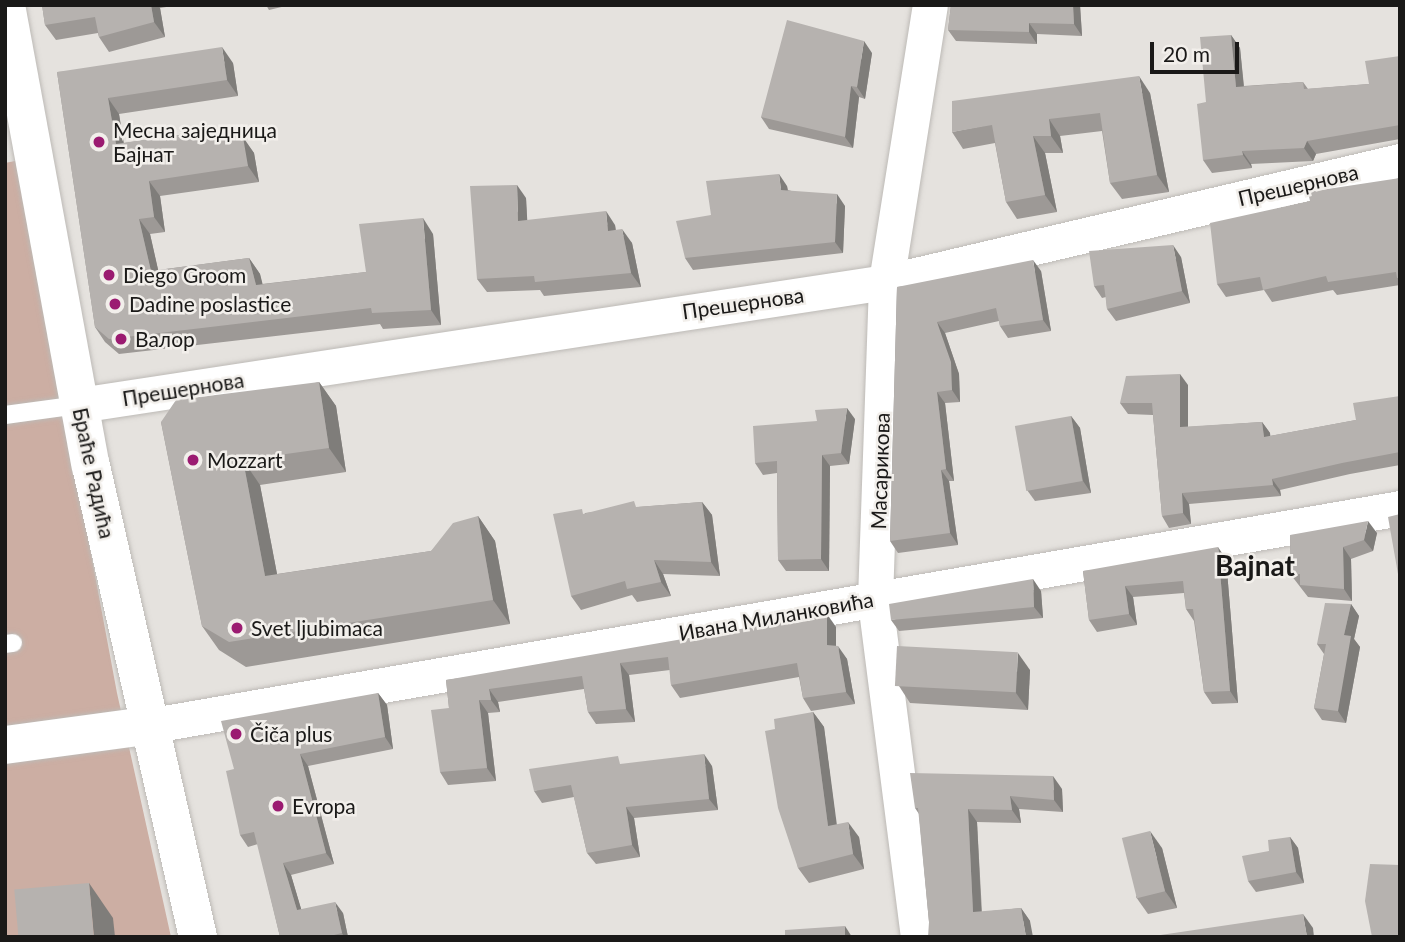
<!DOCTYPE html>
<html>
<head>
<meta charset="utf-8">
<style>
  body { margin:0 }
  #map { position:relative; width:1405px; height:942px; overflow:hidden; background:#e5e2de; font-family:Lato,sans-serif }
  div>[style] { position:absolute }
  [style*='--x'] { left:calc(var(--x)*1px); top:calc(var(--y)*1px); width:calc(var(--w)*1px); rotate:calc(var(--a)*1deg) }
  .green>* { inset:0; background:#ccaea3 }
  .roads { filter:drop-shadow(0 0 2px #bdbab6) drop-shadow(0 0 2px #bdbab6) }
  .lane>* { height:18px; margin:-9px; padding:0 9px; transform-origin:9px; border-radius:9px; background:#fff }
  .street>* { height:35px; margin:-17.5px; padding:0 17.5px; transform-origin:17.5px; border-radius:17.5px; background:#fff }
  .secondary>* { height:38px; margin:-19px; padding:0 19px; transform-origin:19px; border-radius:19px; background:#fff }
  .wall>* { inset:0; background:#9d9996 }
  .shaded-wall>* { inset:0; background:#7f7d7a }
  .building>* { inset:0; background:#b6b2af; transform-origin:0 0 }
  .dots>* { width:19px; height:19px; translate:-50% -50%; box-sizing:border-box; border:4px solid #f2efeb; border-radius:50% }
  span { translate:-50% -50%; white-space:nowrap; text-align:center; line-height:1.15; -webkit-text-stroke:5px #f2efeb; paint-order:stroke }
  .poi-label { font-size:21px; color:#1a1918 }
  .left { translate:0 -50%; text-align:left }
  .street-label { font-size:21px; color:#1a1918 }
  .district-label { font-size:28px; color:#1a1918; font-weight:700 }
  .frame { position:absolute; inset:0; border:7px solid #1a1918; pointer-events:none }
  .scale { position:absolute; left:1150px; top:42px; width:89px; height:32px; box-sizing:border-box; border:4px solid #1a1918; border-top:0; padding-left:9px; font-size:21px; line-height:24px; white-space:nowrap; color:#1a1918; -webkit-text-stroke:5px #f2efeb; paint-order:stroke }
</style>
</head>
<body>
<div id="map">
  <div class="green">
    <div style="clip-path:polygon(25px 159px,60px 387px,117px 693px,171px 937px,5px 937px,5px 163px)"></div>
  </div>
  <div class="roads">
    <div class="lane">
      <div style="--x:5;--y:415;--w:75;--a:-7.7"></div>
      <div style="--x:5;--y:644;--w:8;--a:-7"></div>
    </div>
    <div class="street">
      <div style="--x:79;--y:405;--w:816;--a:-8.67"></div>
      <div style="--x:886;--y:282;--w:528;--a:-13.25"></div>
      <div style="--x:153;--y:725;--w:1266;--a:-9.87"></div>
      <div style="--x:918;--y:937;--w:341;--a:-97.3"></div>
      <div style="--x:875;--y:599;--w:317;--a:-88"></div>
      <div style="--x:886;--y:282;--w:280;--a:-81"></div>
    </div>
    <div class="secondary">
      <div style="--x:6;--y:5;--w:469;--a:79.6"></div>
      <div style="--x:91;--y:466;--w:483;--a:77.2"></div>
      <div style="--x:5;--y:745;--w:149;--a:-7.7"></div>
    </div>
  </div>
  <div class="wall">
    <div style="clip-path:polygon(42px 5px,179px 5px,160px 8px,165px 37px,109px 52px,99px 37px,98px 33px,56px 40px,45px 25px)"></div>
    <div style="clip-path:polygon(266px 5px,290px 5px,269px 10px)"></div>
    <div style="clip-path:polygon(951px 5px,1080px 5px,1082px 36px,1037px 34px,1037px 44px,956px 41px,948px 30px)"></div>
    <div style="clip-path:polygon(1231px 35px,1240px 48px,1244px 86px,1303px 82px,1308px 89px,1369px 84px,1400px 56px,1400px 139px,1316px 154px,1313px 161px,1251px 164px,1252px 168px,1212px 173px,1203px 160px,1206px 102px)"></div>
    <div style="clip-path:polygon(872px 53px,865px 99px,859px 97px,853px 148px,769px 129px,761px 117px)"></div>
    <div style="clip-path:polygon(233px 63px,238px 96px,119px 114px,124px 143px,234px 127px,254px 153px,259px 182px,160px 196px,165px 232px,150px 234px,158px 270px,249px 258px,260px 274px,262px 284px,366px 272px,433px 234px,441px 325px,383px 329px,380px 324px,119px 354px,105px 342px,95px 327px,57px 72px)"></div>
    <div style="clip-path:polygon(1150px 93px,1169px 192px,1122px 199px,1110px 183px,1102px 131px,1060px 136px,1063px 153px,1045px 153px,1057px 212px,1017px 219px,1006px 202px,995px 143px,963px 149px,952px 132px)"></div>
    <div style="clip-path:polygon(1400px 178px,1400px 285px,1337px 295px,1333px 290px,1272px 302px,1264px 290px,1226px 297px,1217px 284px,1310px 201px)"></div>
    <div style="clip-path:polygon(787px 186px,788px 190px,845px 206px,843px 253px,693px 270px,685px 258px,711px 215px)"></div>
    <div style="clip-path:polygon(526px 198px,527px 220px,615px 225px,616px 230px,632px 243px,641px 287px,544px 296px,540px 290px,487px 292px,477px 279px)"></div>
    <div style="clip-path:polygon(1181px 257px,1190px 303px,1116px 321px,1107px 309px,1106px 297px,1102px 298px,1094px 286px)"></div>
    <div style="clip-path:polygon(1041px 271px,1051px 331px,1008px 338px,1000px 326px,999px 321px,945px 333px,959px 374px,960px 402px,945px 403px,954px 481px,949px 481px,958px 545px,898px 553px,890px 541px,897px 287px)"></div>
    <div style="clip-path:polygon(319px 382px,336px 406px,346px 472px,260px 485px,277px 574px,431px 551px,478px 516px,495px 541px,510px 624px,246px 667px,219px 650px,202px 626px,161px 422px)"></div>
    <div style="clip-path:polygon(1188px 385px,1188px 427px,1262px 422px,1270px 433px,1270px 436px,1356px 420px,1400px 396px,1400px 465px,1350px 474px,1280px 490px,1281px 496px,1189px 504px,1191px 524px,1169px 528px,1162px 516px,1153px 415px,1128px 414px,1120px 403px)"></div>
    <div style="clip-path:polygon(1071px 416px,1080px 428px,1091px 493px,1035px 501px,1027px 490px)"></div>
    <div style="clip-path:polygon(855px 419px,849px 464px,830px 466px,829px 571px,786px 571px,778px 560px,777px 473px,763px 475px,755px 463px)"></div>
    <div style="clip-path:polygon(702px 502px,712px 515px,720px 576px,663px 574px,671px 596px,637px 602px,632px 595px,581px 610px,571px 596px,585px 513px,638px 507px)"></div>
    <div style="clip-path:polygon(1377px 533px,1373px 551px,1351px 559px,1352px 601px,1308px 597px,1291px 575px,1290px 535px)"></div>
    <div style="clip-path:polygon(1226px 559px,1238px 703px,1212px 704px,1204px 692px,1194px 621px,1186px 609px,1184px 593px,1133px 597px,1137px 625px,1097px 632px,1089px 620px,1083px 571px)"></div>
    <div style="clip-path:polygon(1041px 591px,1043px 618px,899px 631px,891px 620px)"></div>
    <div style="clip-path:polygon(1351px 604px,1359px 616px,1354px 639px,1360px 647px,1346px 723px,1322px 720px,1314px 708px,1324px 654px,1317px 644px)"></div>
    <div style="clip-path:polygon(836px 627px,836px 646px,847px 659px,855px 704px,811px 711px,803px 698px,799px 677px,680px 698px,671px 685px,670px 670px,629px 675px,635px 722px,596px 724px,588px 712px,584px 689px,498px 702px,500px 712px,488px 713px,496px 781px,448px 785px,440px 772px,449px 708px,446px 680px)"></div>
    <div style="clip-path:polygon(1030px 670px,1028px 710px,910px 703px,899px 686px)"></div>
    <div style="clip-path:polygon(378px 693px,387px 705px,393px 749px,308px 766px,334px 864px,291px 875px,301px 909px,343px 913px,348px 937px,280px 937px,258px 844px,248px 847px,240px 835px,234px 769px)"></div>
    <div style="clip-path:polygon(813px 712px,824px 727px,836px 824px,859px 837px,864px 869px,809px 883px,798px 868px,775px 729px)"></div>
    <div style="clip-path:polygon(624px 764px,712px 766px,718px 810px,634px 818px,640px 857px,596px 864px,587px 853px,574px 797px,542px 803px,534px 791px)"></div>
    <div style="clip-path:polygon(1062px 789px,1063px 812px,1019px 809px,1021px 823px,977px 822px,982px 912px,1021px 908px,1030px 921px,929px 922px,919px 814px,915px 808px)"></div>
    <div style="clip-path:polygon(1290px 837px,1298px 848px,1304px 883px,1256px 892px,1248px 881px,1269px 851px)"></div>
    <div style="clip-path:polygon(1162px 848px,1177px 908px,1148px 914px,1136px 897px)"></div>
  </div>
  <div class="shaded-wall">
    <div style="clip-path:polygon(151px 5px,158px 5px,160px 8px,165px 37px,154px 22px)"></div>
    <div style="clip-path:polygon(1073px 5px,1080px 5px,1082px 36px,1074px 24px)"></div>
    <div style="clip-path:polygon(1029px 23px,1037px 34px,1037px 44px,1029px 32px)"></div>
    <div style="clip-path:polygon(1231px 35px,1240px 48px,1245px 100px,1236px 87px)"></div>
    <div style="clip-path:polygon(864px 41px,872px 53px,865px 99px,857px 87px)"></div>
    <div style="clip-path:polygon(222px 47px,233px 63px,238px 96px,227px 80px)"></div>
    <div style="clip-path:polygon(1139px 76px,1150px 93px,1169px 192px,1157px 175px)"></div>
    <div style="clip-path:polygon(851px 86px,859px 97px,853px 148px,845px 137px)"></div>
    <div style="clip-path:polygon(108px 98px,119px 114px,126px 160px,116px 144px)"></div>
    <div style="clip-path:polygon(1049px 119px,1060px 136px,1063px 153px,1051px 136px)"></div>
    <div style="clip-path:polygon(234px 127px,244px 142px,243px 137px,254px 153px,259px 182px,248px 166px,235px 138px)"></div>
    <div style="clip-path:polygon(1033px 136px,1045px 153px,1057px 212px,1045px 195px)"></div>
    <div style="clip-path:polygon(1307px 141px,1316px 154px,1313px 161px,1304px 148px)"></div>
    <div style="clip-path:polygon(1242px 151px,1251px 164px,1252px 168px,1243px 155px)"></div>
    <div style="clip-path:polygon(779px 174px,787px 186px,789px 201px,781px 190px)"></div>
    <div style="clip-path:polygon(149px 181px,160px 196px,165px 232px,154px 217px)"></div>
    <div style="clip-path:polygon(517px 185px,526px 198px,528px 234px,518px 221px)"></div>
    <div style="clip-path:polygon(837px 194px,845px 206px,843px 253px,835px 242px)"></div>
    <div style="clip-path:polygon(606px 211px,615px 225px,617px 245px,608px 231px)"></div>
    <div style="clip-path:polygon(423px 218px,433px 234px,441px 325px,431px 310px)"></div>
    <div style="clip-path:polygon(139px 219px,150px 234px,162px 287px,151px 271px)"></div>
    <div style="clip-path:polygon(622px 229px,632px 243px,641px 287px,631px 273px)"></div>
    <div style="clip-path:polygon(1173px 245px,1181px 257px,1190px 303px,1182px 291px)"></div>
    <div style="clip-path:polygon(249px 258px,260px 274px,267px 301px,256px 285px)"></div>
    <div style="clip-path:polygon(1033px 260px,1041px 271px,1051px 331px,1043px 320px)"></div>
    <div style="clip-path:polygon(937px 322px,945px 333px,959px 374px,960px 402px,952px 390px)"></div>
    <div style="clip-path:polygon(1180px 374px,1188px 385px,1188px 439px,1180px 427px)"></div>
    <div style="clip-path:polygon(319px 382px,336px 406px,346px 472px,329px 448px)"></div>
    <div style="clip-path:polygon(937px 392px,945px 403px,954px 481px,946px 469px)"></div>
    <div style="clip-path:polygon(847px 408px,855px 419px,849px 464px,841px 453px)"></div>
    <div style="clip-path:polygon(1071px 416px,1080px 428px,1091px 493px,1083px 481px)"></div>
    <div style="clip-path:polygon(1262px 422px,1270px 433px,1272px 448px,1264px 437px)"></div>
    <div style="clip-path:polygon(822px 455px,830px 466px,829px 571px,821px 559px)"></div>
    <div style="clip-path:polygon(243px 460px,260px 485px,282px 600px,265px 576px)"></div>
    <div style="clip-path:polygon(941px 470px,949px 481px,958px 545px,950px 533px)"></div>
    <div style="clip-path:polygon(1272px 479px,1280px 490px,1281px 496px,1273px 485px)"></div>
    <div style="clip-path:polygon(1182px 493px,1189px 504px,1191px 524px,1183px 513px)"></div>
    <div style="clip-path:polygon(702px 502px,712px 515px,720px 576px,711px 562px)"></div>
    <div style="clip-path:polygon(478px 516px,495px 541px,510px 624px,493px 600px)"></div>
    <div style="clip-path:polygon(1368px 521px,1377px 533px,1373px 551px,1364px 540px)"></div>
    <div style="clip-path:polygon(1218px 547px,1226px 559px,1238px 703px,1230px 691px)"></div>
    <div style="clip-path:polygon(1343px 547px,1351px 559px,1352px 601px,1344px 589px)"></div>
    <div style="clip-path:polygon(654px 560px,663px 574px,671px 596px,661px 582px)"></div>
    <div style="clip-path:polygon(1033px 579px,1041px 591px,1043px 618px,1034px 607px)"></div>
    <div style="clip-path:polygon(1125px 586px,1133px 597px,1137px 625px,1129px 614px)"></div>
    <div style="clip-path:polygon(1351px 604px,1359px 616px,1354px 639px,1360px 647px,1346px 723px,1338px 711px,1344px 635px)"></div>
    <div style="clip-path:polygon(827px 614px,836px 627px,836px 658px,827px 645px)"></div>
    <div style="clip-path:polygon(838px 646px,847px 659px,855px 704px,846px 692px)"></div>
    <div style="clip-path:polygon(1018px 653px,1030px 670px,1028px 710px,1016px 693px)"></div>
    <div style="clip-path:polygon(620px 663px,629px 675px,635px 722px,626px 709px)"></div>
    <div style="clip-path:polygon(489px 689px,498px 702px,500px 712px,491px 700px)"></div>
    <div style="clip-path:polygon(378px 693px,387px 705px,393px 749px,385px 737px)"></div>
    <div style="clip-path:polygon(479px 700px,488px 713px,496px 781px,487px 768px)"></div>
    <div style="clip-path:polygon(813px 712px,824px 727px,839px 841px,828px 826px)"></div>
    <div style="clip-path:polygon(300px 754px,308px 766px,334px 864px,326px 853px)"></div>
    <div style="clip-path:polygon(704px 754px,712px 766px,718px 810px,709px 799px)"></div>
    <div style="clip-path:polygon(1053px 776px,1062px 789px,1063px 812px,1054px 800px)"></div>
    <div style="clip-path:polygon(1010px 796px,1019px 809px,1021px 823px,1012px 810px)"></div>
    <div style="clip-path:polygon(626px 807px,634px 818px,640px 857px,632px 845px)"></div>
    <div style="clip-path:polygon(968px 809px,977px 822px,982px 925px,973px 912px)"></div>
    <div style="clip-path:polygon(848px 822px,859px 837px,864px 869px,853px 854px)"></div>
    <div style="clip-path:polygon(1150px 831px,1162px 848px,1177px 908px,1165px 891px)"></div>
    <div style="clip-path:polygon(1290px 837px,1298px 848px,1304px 883px,1296px 872px)"></div>
    <div style="clip-path:polygon(283px 863px,291px 875px,305px 922px,297px 910px)"></div>
    <div style="clip-path:polygon(89px 883px,113px 918px,115px 937px,94px 937px)"></div>
    <div style="clip-path:polygon(335px 902px,343px 913px,348px 937px,344px 937px,342px 933px)"></div>
    <div style="clip-path:polygon(1021px 908px,1030px 921px,1033px 937px,1026px 937px)"></div>
    <div style="clip-path:polygon(1303px 914px,1313px 928px,1314px 937px,1307px 937px)"></div>
    <div style="clip-path:polygon(845px 926px,852px 937px,845px 937px)"></div>
  </div>
  <div class="building">
    <div style="clip-path:polygon(42px 5px,151px 5px,154px 22px,99px 37px,95px 17px,45px 25px)"></div>
    <div style="clip-path:polygon(951px 5px,1073px 5px,1074px 24px,1029px 23px,1029px 32px,948px 30px)"></div>
    <div style="clip-path:polygon(787px 20px,864px 41px,857px 87px,851px 86px,845px 137px,761px 117px)"></div>
    <div style="clip-path:polygon(1231px 35px,1236px 87px,1303px 82px,1304px 89px,1369px 84px,1365px 61px,1400px 56px,1400px 125px,1307px 141px,1304px 148px,1242px 151px,1243px 155px,1203px 160px,1197px 104px,1206px 102px,1200px 37px)"></div>
    <div style="clip-path:polygon(222px 47px,227px 80px,108px 98px,116px 144px,234px 127px,235px 138px,243px 137px,248px 166px,149px 181px,154px 217px,139px 219px,151px 271px,249px 258px,256px 285px,366px 272px,359px 224px,423px 218px,431px 310px,372px 313px,371px 308px,109px 339px,95px 327px,57px 72px)"></div>
    <div style="clip-path:polygon(1139px 76px,1157px 175px,1110px 183px,1100px 113px,1049px 119px,1051px 136px,1033px 136px,1045px 195px,1006px 202px,992px 125px,952px 132px,952px 101px)"></div>
    <div style="clip-path:polygon(779px 174px,781px 190px,837px 194px,835px 242px,685px 258px,676px 221px,711px 215px,706px 181px)"></div>
    <div style="clip-path:polygon(1400px 178px,1400px 278px,1397px 278px,1396px 272px,1328px 282px,1326px 276px,1263px 290px,1260px 277px,1217px 284px,1210px 223px,1310px 201px,1308px 192px)"></div>
    <div style="clip-path:polygon(517px 185px,518px 221px,606px 211px,608px 231px,622px 229px,631px 273px,535px 282px,534px 276px,477px 279px,470px 186px)"></div>
    <div style="clip-path:polygon(1173px 245px,1182px 291px,1107px 309px,1104px 285px,1094px 286px,1089px 251px)"></div>
    <div style="clip-path:polygon(1033px 260px,1043px 320px,1000px 326px,996px 308px,937px 322px,951px 362px,952px 390px,937px 392px,946px 469px,941px 470px,950px 533px,890px 541px,897px 287px)"></div>
    <div style="clip-path:polygon(1180px 374px,1180px 427px,1262px 422px,1264px 437px,1356px 420px,1353px 403px,1400px 396px,1400px 452px,1342px 463px,1272px 479px,1273px 485px,1182px 493px,1183px 513px,1162px 516px,1152px 403px,1120px 403px,1126px 376px)"></div>
    <div style="clip-path:polygon(319px 382px,329px 448px,243px 460px,265px 576px,431px 551px,453px 523px,478px 516px,493px 600px,229px 642px,202px 626px,161px 422px,176px 400px)"></div>
    <div style="clip-path:polygon(847px 408px,841px 453px,822px 455px,821px 559px,778px 560px,777px 461px,755px 463px,753px 426px,817px 421px,815px 410px)"></div>
    <div style="left:1071px;top:416px;width:66px;height:57px;rotate:80deg"></div>
    <div style="clip-path:polygon(634px 501px,636px 507px,702px 502px,711px 562px,654px 560px,661px 582px,627px 589px,625px 581px,571px 596px,553px 514px,582px 509px,583px 514px)"></div>
    <div style="clip-path:polygon(1400px 514px,1400px 573px,1398px 574px,1388px 517px)"></div>
    <div style="clip-path:polygon(1368px 521px,1364px 540px,1343px 547px,1344px 589px,1300px 585px,1300px 574px,1291px 575px,1290px 535px)"></div>
    <div style="clip-path:polygon(1218px 547px,1230px 691px,1204px 692px,1193px 609px,1186px 609px,1183px 581px,1125px 586px,1129px 614px,1089px 620px,1083px 571px)"></div>
    <div style="clip-path:polygon(1033px 579px,1034px 607px,891px 620px,889px 604px)"></div>
    <div style="clip-path:polygon(1325px 603px,1351px 604px,1344px 635px,1351px 636px,1338px 711px,1314px 708px,1326px 644px,1317px 644px)"></div>
    <div style="clip-path:polygon(827px 614px,827px 645px,838px 646px,846px 692px,803px 698px,797px 663px,671px 685px,668px 657px,620px 663px,626px 709px,588px 712px,582px 676px,489px 689px,491px 700px,479px 700px,487px 768px,440px 772px,431px 710px,449px 708px,446px 680px)"></div>
    <div style="left:897px;top:646px;width:121px;height:40px;rotate:3deg"></div>
    <div style="clip-path:polygon(378px 693px,385px 737px,300px 754px,326px 853px,283px 863px,297px 910px,335px 902px,342px 933px,326px 937px,280px 937px,254px 832px,240px 835px,226px 771px,234px 769px,221px 721px)"></div>
    <div style="clip-path:polygon(813px 712px,828px 826px,848px 822px,853px 854px,798px 868px,778px 808px,765px 731px,775px 729px,774px 719px)"></div>
    <div style="clip-path:polygon(704px 754px,709px 799px,626px 807px,632px 845px,587px 853px,571px 785px,534px 791px,529px 769px,618px 756px,620px 764px)"></div>
    <div style="clip-path:polygon(910px 773px,1053px 776px,1054px 800px,1010px 796px,1012px 810px,968px 809px,973px 912px,1021px 908px,1026px 937px,928px 937px,929px 922px,918px 808px,915px 808px)"></div>
    <div style="left:1150px;top:831px;width:62px;height:29px;rotate:76deg"></div>
    <div style="clip-path:polygon(1290px 837px,1296px 872px,1248px 881px,1242px 856px,1269px 851px,1268px 840px)"></div>
    <div style="clip-path:polygon(1370px 864px,1400px 865px,1400px 937px,1372px 937px,1365px 901px)"></div>
    <div style="left:89px;top:883px;width:54px;height:75px;rotate:85deg"></div>
    <div style="clip-path:polygon(1303px 914px,1307px 937px,1147px 937px)"></div>
    <div style="clip-path:polygon(845px 926px,845px 937px,785px 937px,785px 930px)"></div>
  </div>
  <div class="dots">
    <div style="left:99px;top:142px;background:#9b1b71"></div>
    <div style="left:109px;top:275px;background:#9b1b71"></div>
    <div style="left:115px;top:304px;background:#9b1b71"></div>
    <div style="left:121px;top:339px;background:#9b1b71"></div>
    <div style="left:193px;top:460px;background:#9b1b71"></div>
    <div style="left:237px;top:628px;background:#9b1b71"></div>
    <div style="left:236px;top:734px;background:#9b1b71"></div>
    <div style="left:278px;top:806px;background:#9b1b71"></div>
  </div>
  <div class="poi-label">
    <span class="left" style="left:113px;top:142px">Месна заједница<br>Бајнат</span>
    <span class="left" style="left:123px;top:275px">Diego Groom</span>
    <span class="left" style="left:129px;top:304px">Dadine poslastice</span>
    <span class="left" style="left:135px;top:339px">Валор</span>
    <span class="left" style="left:207px;top:460px">Mozzart</span>
    <span class="left" style="left:251px;top:628px">Svet ljubimaca</span>
    <span class="left" style="left:250px;top:734px">Čiča plus</span>
    <span class="left" style="left:292px;top:806px">Evropa</span>
  </div>
  <div class="street-label">
    <span style="left:1298px;top:185px;rotate:-13deg">Прешернова</span>
    <span style="left:743px;top:303px;rotate:-8deg">Прешернова</span>
    <span style="left:183px;top:389px;rotate:-9deg">Прешернова</span>
    <span style="left:880px;top:471px;rotate:-88deg">Масарикова</span>
    <span style="left:94px;top:473px;rotate:78deg">Браће Радића</span>
    <span style="left:776px;top:616px;rotate:-10deg">Ивана Миланковића</span>
  </div>
  <div class="district-label">
    <span style="left:1255px;top:565px">Bajnat</span>
  </div>
  <div class="frame"></div>
  <div class="scale">20 m</div>
</div>
</body>
</html>
